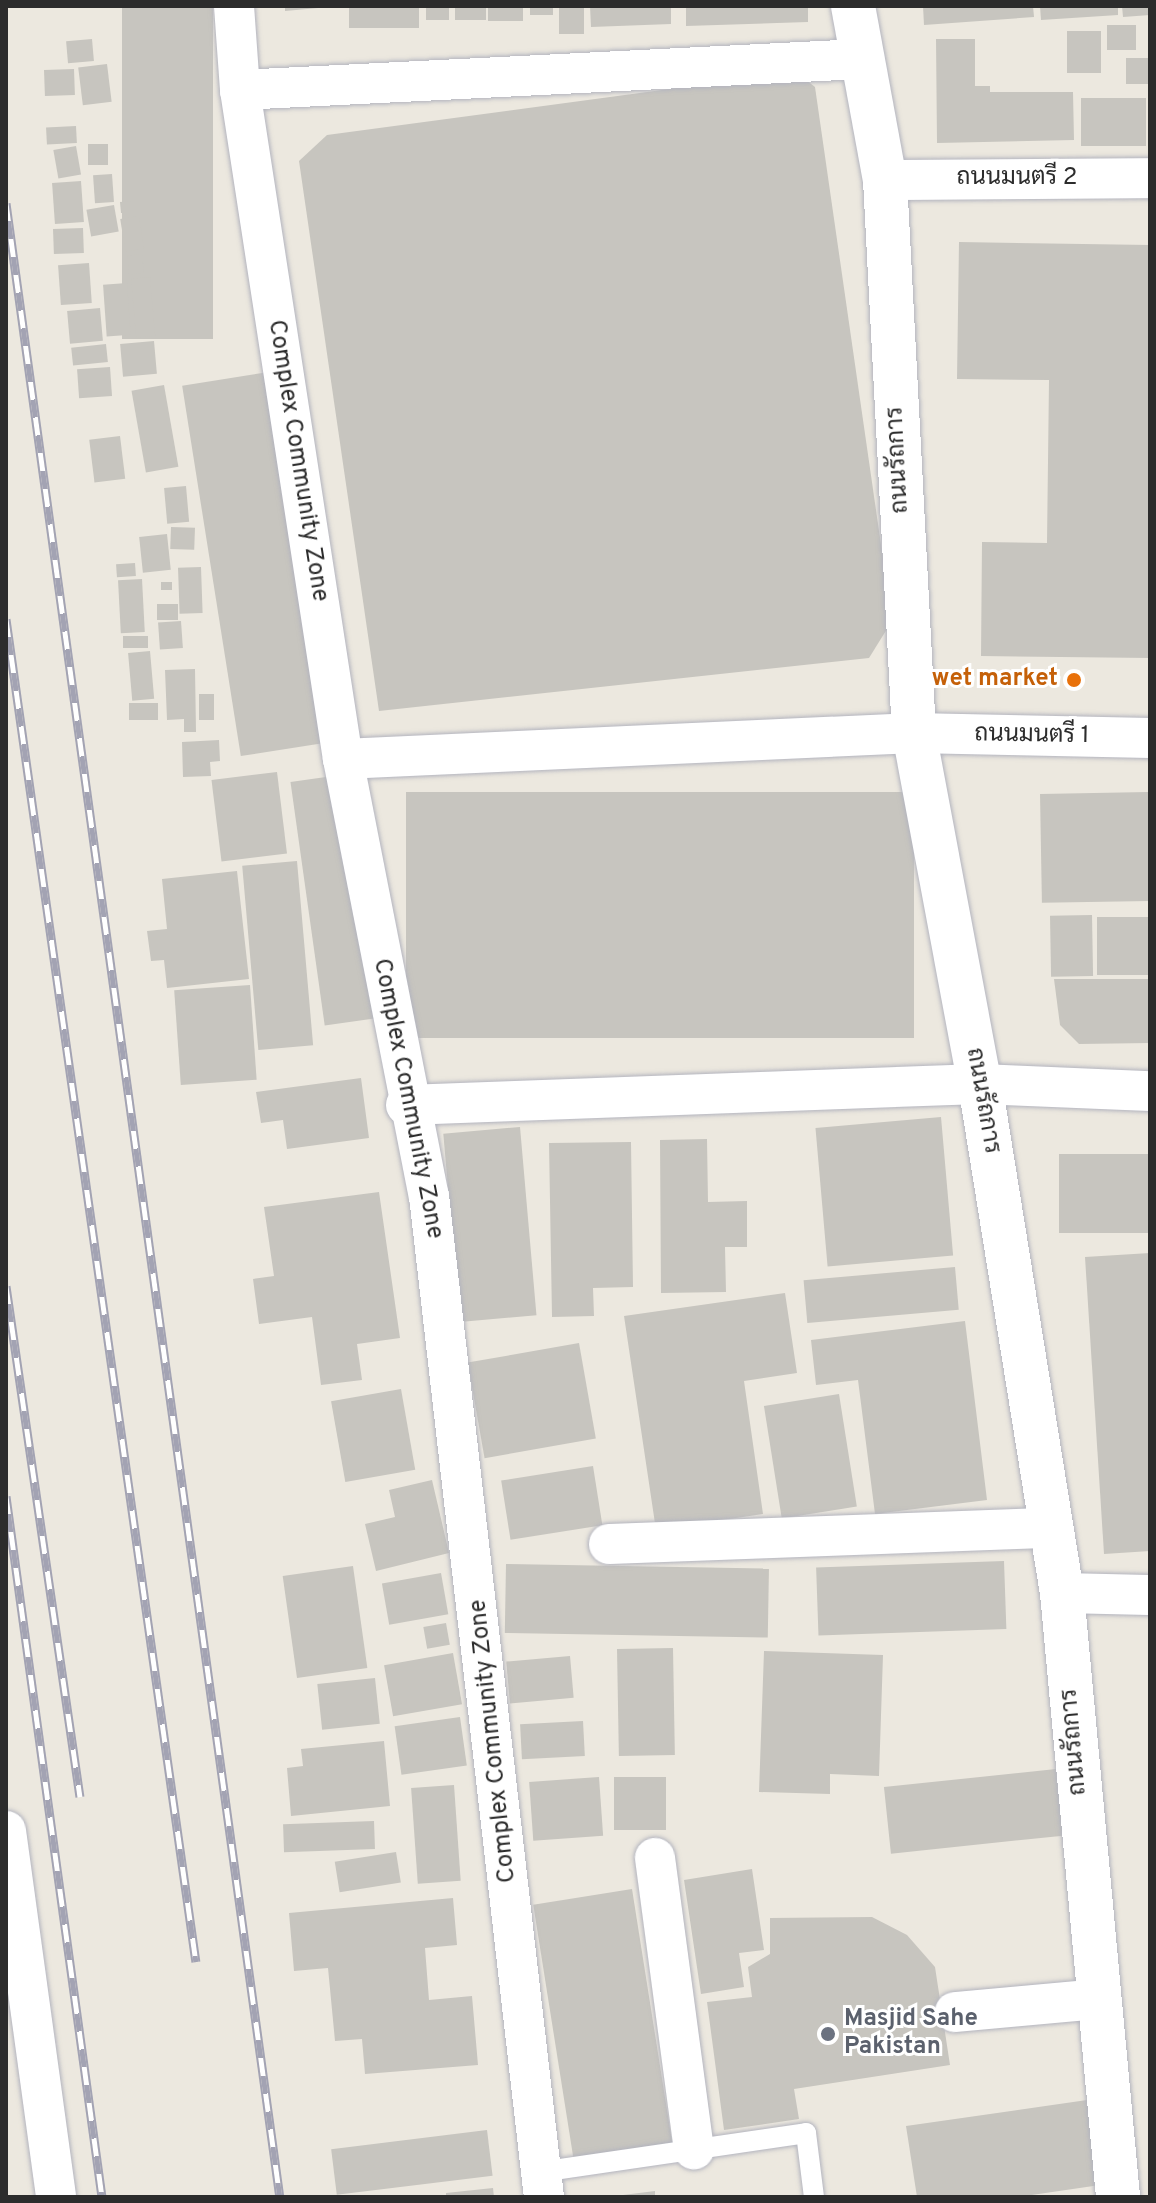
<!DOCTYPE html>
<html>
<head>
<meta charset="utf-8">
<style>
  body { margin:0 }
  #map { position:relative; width:1156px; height:2203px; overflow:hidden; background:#ece8df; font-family:Overpass,Sarabun,sans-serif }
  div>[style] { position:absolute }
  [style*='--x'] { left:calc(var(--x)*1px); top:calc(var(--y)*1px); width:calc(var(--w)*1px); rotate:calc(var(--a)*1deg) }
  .building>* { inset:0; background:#c7c5bf; transform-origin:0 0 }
  .roads { filter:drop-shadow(0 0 2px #b3b4be) drop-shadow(0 0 2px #b3b4be) }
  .lane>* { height:20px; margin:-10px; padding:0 10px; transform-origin:10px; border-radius:10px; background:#fff }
  .street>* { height:40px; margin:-20px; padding:0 20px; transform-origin:20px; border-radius:20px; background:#fff }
  .secondary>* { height:44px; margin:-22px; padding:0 22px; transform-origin:22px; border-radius:22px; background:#fff }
  .rail>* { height:9px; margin-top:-4.5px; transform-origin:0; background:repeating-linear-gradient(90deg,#fff 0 18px,#a3a3b3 0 36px); box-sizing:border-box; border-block:2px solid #a3a3b3 }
  .dots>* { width:22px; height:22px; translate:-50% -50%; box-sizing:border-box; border:4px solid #fff; border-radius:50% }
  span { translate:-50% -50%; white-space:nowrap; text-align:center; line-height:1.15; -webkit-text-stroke:6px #fff; paint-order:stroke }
  .street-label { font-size:24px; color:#2c2c2c }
  .food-label { font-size:24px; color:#c56008; font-weight:700 }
  .right { translate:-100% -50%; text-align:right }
  .worship-label { font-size:24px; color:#5b616d; font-weight:700 }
  .left { translate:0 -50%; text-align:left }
  .frame { position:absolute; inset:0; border:8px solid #2c2c2c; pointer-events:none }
</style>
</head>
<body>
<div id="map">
  <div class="building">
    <div style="left:122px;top:6px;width:91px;height:333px"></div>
    <div style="clip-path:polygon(285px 6px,317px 6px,318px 8px,285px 11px)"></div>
    <div style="left:349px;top:6px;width:70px;height:22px"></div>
    <div style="left:426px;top:6px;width:23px;height:14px"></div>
    <div style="left:455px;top:6px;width:31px;height:14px"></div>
    <div style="left:488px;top:6px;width:35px;height:15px"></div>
    <div style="left:530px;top:6px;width:23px;height:9px"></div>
    <div style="left:559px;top:6px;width:25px;height:28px"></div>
    <div style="clip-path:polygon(590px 6px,671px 6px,671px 24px,591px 27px)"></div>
    <div style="clip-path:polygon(686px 6px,808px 6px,808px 22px,686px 26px)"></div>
    <div style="clip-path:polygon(923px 6px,1033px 6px,1034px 17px,924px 25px)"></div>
    <div style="clip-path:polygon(1040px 6px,1118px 6px,1118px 15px,1041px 20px)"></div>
    <div style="clip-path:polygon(1122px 6px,1150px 6px,1150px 15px,1123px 17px)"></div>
    <div style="left:1107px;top:25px;width:29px;height:25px"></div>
    <div style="left:1067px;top:31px;width:34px;height:42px"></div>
    <div style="left:92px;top:39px;width:22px;height:26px;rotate:85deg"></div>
    <div style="clip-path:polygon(936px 39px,975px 39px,975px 86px,990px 86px,990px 92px,1073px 92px,1074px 140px,937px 143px)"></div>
    <div style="left:1150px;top:58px;width:26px;height:24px;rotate:90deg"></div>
    <div style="left:107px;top:64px;width:38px;height:29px;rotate:83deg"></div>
    <div style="left:74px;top:69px;width:26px;height:30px;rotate:88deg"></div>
    <div style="clip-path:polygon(796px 72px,815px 87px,892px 621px,869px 658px,379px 711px,299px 161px,327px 135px)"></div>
    <div style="left:1081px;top:98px;width:65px;height:48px"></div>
    <div style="left:76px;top:126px;width:17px;height:30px;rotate:87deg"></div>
    <div style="left:88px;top:144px;width:20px;height:21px"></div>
    <div style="left:76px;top:146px;width:29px;height:23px;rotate:80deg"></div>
    <div style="left:112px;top:174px;width:28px;height:19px;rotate:86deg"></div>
    <div style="left:81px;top:181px;width:41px;height:29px;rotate:86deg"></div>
    <div style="clip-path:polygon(133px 201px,133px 213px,121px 213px,120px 202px)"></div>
    <div style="left:114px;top:205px;width:27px;height:28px;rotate:80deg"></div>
    <div style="left:139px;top:216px;width:33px;height:19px;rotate:81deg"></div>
    <div style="left:83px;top:228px;width:25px;height:30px;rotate:88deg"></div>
    <div style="clip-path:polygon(959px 242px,1150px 245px,1150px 658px,981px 656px,982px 542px,1047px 543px,1049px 380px,957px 379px)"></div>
    <div style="left:142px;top:254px;width:19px;height:15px;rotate:84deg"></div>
    <div style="left:89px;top:263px;width:40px;height:31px;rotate:86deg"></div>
    <div style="left:150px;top:277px;width:59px;height:19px;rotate:85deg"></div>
    <div style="left:127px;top:283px;width:52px;height:24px;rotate:86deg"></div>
    <div style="left:100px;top:308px;width:33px;height:33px;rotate:85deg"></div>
    <div style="left:154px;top:341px;width:33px;height:34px;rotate:85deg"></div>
    <div style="left:106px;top:344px;width:18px;height:35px;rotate:84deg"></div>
    <div style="left:110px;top:367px;width:29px;height:33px;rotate:86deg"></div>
    <div style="left:275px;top:371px;width:375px;height:94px;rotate:81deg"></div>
    <div style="left:164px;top:385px;width:83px;height:33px;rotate:80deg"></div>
    <div style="left:120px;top:436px;width:43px;height:31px;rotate:83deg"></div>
    <div style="left:186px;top:486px;width:36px;height:22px;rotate:85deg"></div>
    <div style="left:171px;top:527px;width:24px;height:22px;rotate:2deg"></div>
    <div style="left:167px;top:534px;width:36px;height:28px;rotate:84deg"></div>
    <div style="left:135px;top:563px;width:13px;height:19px;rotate:86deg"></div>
    <div style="left:201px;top:567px;width:46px;height:23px;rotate:88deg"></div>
    <div style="left:142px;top:579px;width:53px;height:24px;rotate:87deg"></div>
    <div style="left:161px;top:582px;width:11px;height:8px"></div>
    <div style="left:157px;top:604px;width:21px;height:16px"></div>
    <div style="left:181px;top:621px;width:27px;height:23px;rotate:86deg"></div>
    <div style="left:123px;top:636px;width:25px;height:12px"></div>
    <div style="left:150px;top:651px;width:48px;height:22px;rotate:85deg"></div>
    <div style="clip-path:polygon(195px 669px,196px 732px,184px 732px,184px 719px,167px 720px,165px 670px)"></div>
    <div style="left:199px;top:694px;width:15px;height:26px"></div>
    <div style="left:158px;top:703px;width:17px;height:29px;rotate:90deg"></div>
    <div style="clip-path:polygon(219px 740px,220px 761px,210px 762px,211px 776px,183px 777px,182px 742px)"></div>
    <div style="left:277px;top:772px;width:82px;height:66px;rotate:83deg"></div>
    <div style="left:340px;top:775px;width:246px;height:50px;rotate:82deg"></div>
    <div style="left:406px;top:792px;width:508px;height:246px"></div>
    <div style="left:1148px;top:792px;width:109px;height:108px;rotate:89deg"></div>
    <div style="left:297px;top:861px;width:185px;height:55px;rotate:85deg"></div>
    <div style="clip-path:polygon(237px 871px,249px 979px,167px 988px,164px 960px,151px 961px,147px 931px,167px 929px,162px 879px)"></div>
    <div style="left:1092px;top:915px;width:61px;height:42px;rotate:89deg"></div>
    <div style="left:1150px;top:917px;width:58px;height:53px;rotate:90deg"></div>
    <div style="clip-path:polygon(1054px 979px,1150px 979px,1150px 1043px,1079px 1044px,1060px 1025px)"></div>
    <div style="left:250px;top:985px;width:95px;height:76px;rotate:86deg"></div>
    <div style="clip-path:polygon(361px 1078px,369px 1138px,287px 1149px,283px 1120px,261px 1123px,256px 1092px)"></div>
    <div style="left:941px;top:1117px;width:139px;height:126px;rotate:85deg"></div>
    <div style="left:520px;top:1127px;width:189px;height:77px;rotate:85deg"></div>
    <div style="clip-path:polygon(707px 1139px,708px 1202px,747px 1201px,747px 1247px,725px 1247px,726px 1292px,661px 1293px,660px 1140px)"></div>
    <div style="clip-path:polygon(631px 1142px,633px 1287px,593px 1288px,594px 1316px,552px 1317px,549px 1143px)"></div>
    <div style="left:1150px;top:1154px;width:79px;height:91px;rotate:90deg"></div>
    <div style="clip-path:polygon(379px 1192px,400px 1338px,357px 1344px,362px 1380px,321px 1385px,312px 1317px,259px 1324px,253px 1279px,274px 1276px,264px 1207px)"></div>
    <div style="clip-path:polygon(1150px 1253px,1150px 1551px,1104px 1554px,1085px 1257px)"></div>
    <div style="left:955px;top:1267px;width:43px;height:152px;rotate:85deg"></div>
    <div style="clip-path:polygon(785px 1293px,797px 1373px,744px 1381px,763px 1514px,656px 1530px,624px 1316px)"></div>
    <div style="clip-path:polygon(965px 1321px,987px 1500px,875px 1514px,858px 1380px,816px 1385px,811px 1340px)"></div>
    <div style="left:579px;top:1343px;width:97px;height:113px;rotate:80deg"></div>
    <div style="left:401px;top:1389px;width:82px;height:71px;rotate:80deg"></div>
    <div style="left:839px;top:1394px;width:114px;height:76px;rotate:81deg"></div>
    <div style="left:593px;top:1466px;width:60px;height:93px;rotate:81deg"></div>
    <div style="clip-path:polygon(432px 1480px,449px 1553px,376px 1571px,365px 1524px,395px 1517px,389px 1490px)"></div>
    <div style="left:1004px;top:1561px;width:68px;height:188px;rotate:88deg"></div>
    <div style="left:506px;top:1564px;width:263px;height:69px;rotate:1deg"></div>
    <div style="left:353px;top:1566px;width:103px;height:71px;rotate:82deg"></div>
    <div style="left:441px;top:1573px;width:42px;height:60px;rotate:80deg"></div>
    <div style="left:446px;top:1623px;width:22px;height:23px;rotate:80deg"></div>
    <div style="left:673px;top:1648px;width:107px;height:56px;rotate:89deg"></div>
    <div style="clip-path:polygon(764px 1651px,883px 1655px,879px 1776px,830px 1774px,830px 1794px,759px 1792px)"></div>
    <div style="left:453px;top:1653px;width:52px;height:70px;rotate:80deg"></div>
    <div style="left:570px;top:1656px;width:42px;height:64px;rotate:85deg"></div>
    <div style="left:375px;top:1678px;width:46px;height:58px;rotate:84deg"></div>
    <div style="left:460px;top:1717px;width:49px;height:66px;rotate:82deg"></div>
    <div style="left:583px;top:1721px;width:35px;height:63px;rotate:87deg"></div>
    <div style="clip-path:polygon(384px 1741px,390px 1806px,291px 1816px,287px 1768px,303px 1766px,301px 1749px)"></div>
    <div style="left:1056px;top:1769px;width:67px;height:173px;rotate:84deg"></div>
    <div style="left:599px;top:1777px;width:59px;height:70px;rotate:86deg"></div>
    <div style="left:614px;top:1777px;width:52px;height:53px"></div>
    <div style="left:454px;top:1785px;width:96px;height:43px;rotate:86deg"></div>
    <div style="left:374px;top:1821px;width:28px;height:91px;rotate:88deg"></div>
    <div style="left:396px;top:1852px;width:31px;height:62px;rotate:81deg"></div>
    <div style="clip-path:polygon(752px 1869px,764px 1950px,739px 1953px,744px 1987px,701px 1994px,684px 1880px)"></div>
    <div style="left:632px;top:1889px;width:266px;height:100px;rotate:81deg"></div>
    <div style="clip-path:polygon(453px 1898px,457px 1945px,425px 1948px,429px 2000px,472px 1996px,478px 2065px,365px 2074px,362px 2039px,335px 2041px,328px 1968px,294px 1971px,289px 1913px)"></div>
    <div style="clip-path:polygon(872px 1917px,907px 1935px,935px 1967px,950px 2065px,794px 2089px,799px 2119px,724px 2130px,707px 2002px,752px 1997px,748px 1967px,770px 1954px,770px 1918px)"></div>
    <div style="clip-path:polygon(1094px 2099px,1107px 2184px,1018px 2197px,917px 2197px,906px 2126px)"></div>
    <div style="left:487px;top:2130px;width:46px;height:157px;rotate:83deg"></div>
    <div style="clip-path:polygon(493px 2188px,494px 2197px,446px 2197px,446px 2193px)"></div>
    <div style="clip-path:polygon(655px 2191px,655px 2197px,624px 2197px,623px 2195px)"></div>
  </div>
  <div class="roads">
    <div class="lane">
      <div style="--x:540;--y:2172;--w:269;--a:-8.3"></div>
      <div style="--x:806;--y:2133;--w:64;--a:82.9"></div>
    </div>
    <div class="street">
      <div style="--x:234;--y:6;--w:84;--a:85.9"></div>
      <div style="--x:240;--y:90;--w:677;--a:81.25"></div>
      <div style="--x:343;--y:759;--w:445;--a:78.9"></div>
      <div style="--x:429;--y:1196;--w:1008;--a:83.45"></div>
      <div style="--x:240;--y:90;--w:622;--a:-2.86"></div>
      <div style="--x:885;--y:180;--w:265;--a:-0.4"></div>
      <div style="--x:343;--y:759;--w:572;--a:-2.61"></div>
      <div style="--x:914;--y:733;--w:236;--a:1.2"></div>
      <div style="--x:406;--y:1105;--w:574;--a:-2.1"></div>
      <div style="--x:980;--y:1084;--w:170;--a:2.4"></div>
      <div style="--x:609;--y:1544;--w:442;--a:-2.1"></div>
      <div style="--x:1062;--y:1593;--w:88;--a:1.3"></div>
      <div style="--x:6;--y:1831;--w:369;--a:82.2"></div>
      <div style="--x:655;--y:1858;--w:294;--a:82.4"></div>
      <div style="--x:955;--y:2012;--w:145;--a:-5.2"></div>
    </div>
    <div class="secondary">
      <div style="--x:853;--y:6;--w:177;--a:79.6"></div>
      <div style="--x:885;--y:180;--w:554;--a:87"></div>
      <div style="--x:914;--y:733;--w:357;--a:79.4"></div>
      <div style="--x:980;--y:1084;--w:516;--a:80.85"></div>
      <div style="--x:1062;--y:1593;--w:607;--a:84.7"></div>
    </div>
  </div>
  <div class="rail">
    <div style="--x:6;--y:203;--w:2013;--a:82.18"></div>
    <div style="--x:6;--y:619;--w:1356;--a:81.95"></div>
    <div style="--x:6;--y:1286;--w:516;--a:81.76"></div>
    <div style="--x:6;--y:1496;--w:708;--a:82.2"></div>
  </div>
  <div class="dots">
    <div style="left:1074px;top:680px;background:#e8710a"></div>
    <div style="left:828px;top:2034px;background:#6b7280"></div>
  </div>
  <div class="street-label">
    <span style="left:1017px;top:179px">ถนนมนตรี 2</span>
    <span style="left:899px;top:460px;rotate:-93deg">ถนนรัถการ</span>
    <span style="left:297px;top:461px;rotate:81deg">Complex Community Zone</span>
    <span style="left:1032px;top:736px;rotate:1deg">ถนนมนตรี 1</span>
    <span style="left:407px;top:1099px;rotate:79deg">Complex Community Zone</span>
    <span style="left:982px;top:1101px;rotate:80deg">ถนนรัถการ</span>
    <span style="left:494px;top:1741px;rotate:-96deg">Complex Community Zone</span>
    <span style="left:1075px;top:1742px;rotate:-95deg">ถนนรัถการ</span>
  </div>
  <div class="food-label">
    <span class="right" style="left:1058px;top:680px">wet market</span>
  </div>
  <div class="worship-label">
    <span class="left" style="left:844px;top:2034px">Masjid Sahe<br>Pakistan</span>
  </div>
  <div class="frame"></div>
</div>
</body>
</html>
